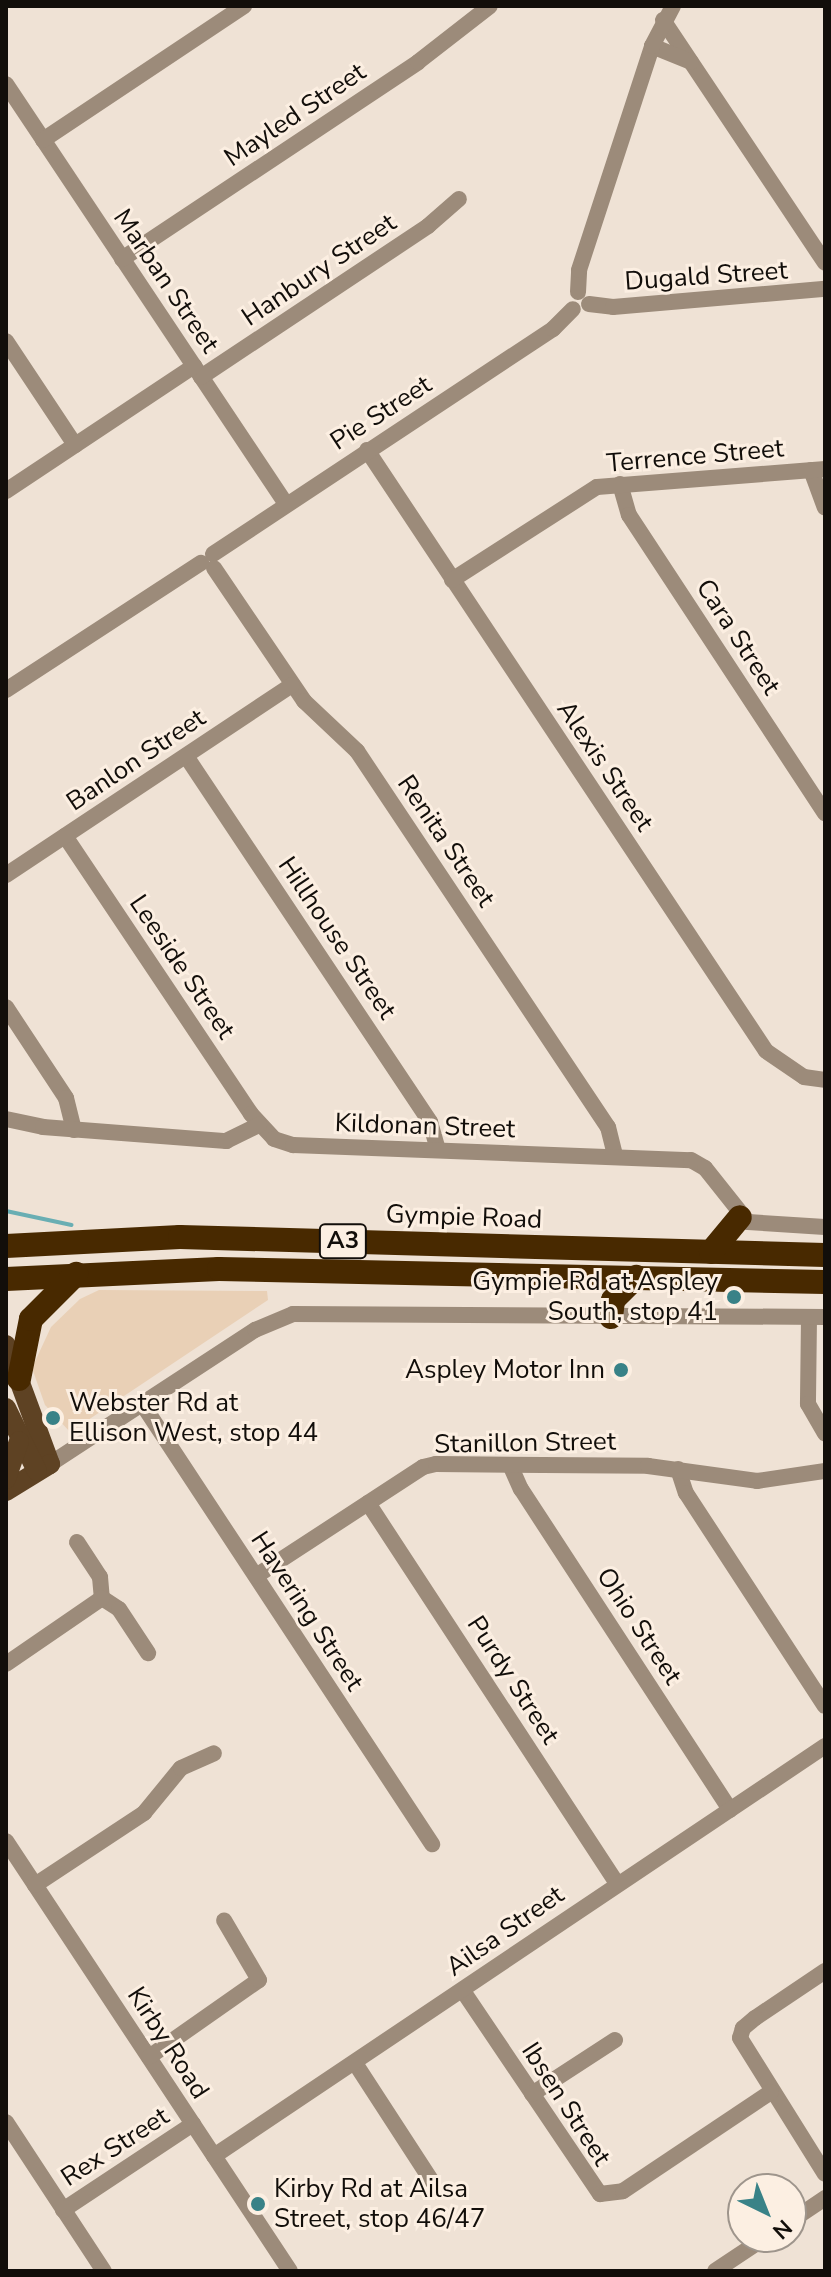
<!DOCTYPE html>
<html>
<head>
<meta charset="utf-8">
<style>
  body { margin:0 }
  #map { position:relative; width:831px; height:2277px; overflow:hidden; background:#efe2d5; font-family:"Nunito Sans",sans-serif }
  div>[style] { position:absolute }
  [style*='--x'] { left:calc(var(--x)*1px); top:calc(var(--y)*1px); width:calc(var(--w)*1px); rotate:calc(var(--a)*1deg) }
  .green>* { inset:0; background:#e9d0b6 }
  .stream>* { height:4px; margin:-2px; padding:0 2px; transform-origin:2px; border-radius:2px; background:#69aeb3 }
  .minor>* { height:16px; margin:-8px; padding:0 8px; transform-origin:8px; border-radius:8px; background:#9c8b7a }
  .major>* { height:20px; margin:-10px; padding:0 10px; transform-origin:10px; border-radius:10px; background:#5e4223 }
  .highway>* { height:24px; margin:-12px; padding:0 12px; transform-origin:12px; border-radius:12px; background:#482900 }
  .dots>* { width:22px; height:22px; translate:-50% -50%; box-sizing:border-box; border:4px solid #fcefe2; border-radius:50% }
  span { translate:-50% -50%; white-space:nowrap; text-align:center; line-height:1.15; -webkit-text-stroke:6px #fcefe2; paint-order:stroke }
  .shield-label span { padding:2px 6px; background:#fcefe2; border:2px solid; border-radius:6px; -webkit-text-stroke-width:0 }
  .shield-label { font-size:24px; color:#120e0a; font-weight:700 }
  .street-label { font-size:26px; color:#120e0a }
  .poi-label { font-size:26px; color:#120e0a }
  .right { translate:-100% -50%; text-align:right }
  .left { translate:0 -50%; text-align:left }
  .frame { position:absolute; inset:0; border:8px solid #120e0a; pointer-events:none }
  .north { position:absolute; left:727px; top:2173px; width:80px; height:80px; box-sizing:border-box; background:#fcefe2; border:2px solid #9e958c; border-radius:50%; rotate:137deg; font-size:22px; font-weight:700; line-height:32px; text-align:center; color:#120e0a }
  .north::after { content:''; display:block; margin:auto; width:28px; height:36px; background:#398287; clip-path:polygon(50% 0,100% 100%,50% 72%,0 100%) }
</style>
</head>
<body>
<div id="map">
  <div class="green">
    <div style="clip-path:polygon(99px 1290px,267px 1291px,268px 1300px,70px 1432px,45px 1405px,32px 1368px,51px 1327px,80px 1299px)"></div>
  </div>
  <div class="stream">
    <div style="--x:6;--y:1211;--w:67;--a:12"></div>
  </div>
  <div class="minor">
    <div style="--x:663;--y:20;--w:292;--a:56.3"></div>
    <div style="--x:652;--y:46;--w:42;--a:22.3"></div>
    <div style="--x:6;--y:84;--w:505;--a:56.31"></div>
    <div style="--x:43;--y:140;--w:242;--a:-33.7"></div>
    <div style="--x:122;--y:259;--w:356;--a:-33.6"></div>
    <div style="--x:418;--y:62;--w:91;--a:-37.9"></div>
    <div style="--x:578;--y:292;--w:22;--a:-87"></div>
    <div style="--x:579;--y:270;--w:236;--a:-71.9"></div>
    <div style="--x:652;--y:46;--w:45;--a:-62.3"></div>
    <div style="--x:589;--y:304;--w:24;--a:7"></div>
    <div style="--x:613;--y:307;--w:213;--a:-4.9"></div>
    <div style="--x:6;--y:341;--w:125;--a:56.4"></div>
    <div style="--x:201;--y:377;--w:273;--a:-33.6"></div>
    <div style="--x:428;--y:226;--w:41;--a:-41.1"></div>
    <div style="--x:367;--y:450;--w:721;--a:56.42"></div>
    <div style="--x:766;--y:1051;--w:46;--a:34.4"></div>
    <div style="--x:804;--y:1077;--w:21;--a:8"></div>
    <div style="--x:811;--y:470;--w:40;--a:69.8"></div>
    <div style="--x:620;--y:484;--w:32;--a:74"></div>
    <div style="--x:629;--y:515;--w:357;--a:56.7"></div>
    <div style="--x:6;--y:491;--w:226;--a:-33.6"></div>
    <div style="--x:213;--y:554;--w:408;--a:-33.5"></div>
    <div style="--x:553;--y:329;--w:28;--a:-45"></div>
    <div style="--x:214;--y:568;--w:161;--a:55.9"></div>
    <div style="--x:304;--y:701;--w:73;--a:43.3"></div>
    <div style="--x:357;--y:751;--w:452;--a:56.3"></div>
    <div style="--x:608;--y:1127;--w:30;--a:76"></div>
    <div style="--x:452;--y:580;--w:172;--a:-32.7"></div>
    <div style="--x:597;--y:487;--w:229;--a:-4.5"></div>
    <div style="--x:6;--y:690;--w:233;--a:-33.1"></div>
    <div style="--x:186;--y:756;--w:440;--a:56.3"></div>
    <div style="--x:430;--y:1122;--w:29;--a:74"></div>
    <div style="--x:65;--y:836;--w:334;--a:56.2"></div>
    <div style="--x:251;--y:1114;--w:34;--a:47"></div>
    <div style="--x:274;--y:1139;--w:20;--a:18"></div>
    <div style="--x:293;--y:1145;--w:398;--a:2.2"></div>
    <div style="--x:691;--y:1160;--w:16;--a:30"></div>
    <div style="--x:705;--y:1168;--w:69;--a:51.5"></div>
    <div style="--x:748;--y:1222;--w:77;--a:3.7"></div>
    <div style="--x:6;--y:875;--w:343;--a:-33.6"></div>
    <div style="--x:6;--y:1007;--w:109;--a:56.6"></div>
    <div style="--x:66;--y:1098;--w:33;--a:76"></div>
    <div style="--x:6;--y:1119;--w:38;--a:12"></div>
    <div style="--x:43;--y:1127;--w:184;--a:4.4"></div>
    <div style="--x:226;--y:1141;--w:37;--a:-26"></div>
    <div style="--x:809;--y:1318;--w:86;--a:90.7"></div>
    <div style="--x:808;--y:1404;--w:34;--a:60"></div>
    <div style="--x:143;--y:1405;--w:526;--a:56.64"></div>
    <div style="--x:50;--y:1464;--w:245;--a:-33.2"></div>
    <div style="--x:255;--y:1330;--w:41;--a:-22.8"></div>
    <div style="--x:293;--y:1314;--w:532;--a:0.32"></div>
    <div style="--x:511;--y:1467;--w:24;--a:66"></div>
    <div style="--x:521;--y:1489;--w:383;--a:56.9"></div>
    <div style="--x:678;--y:1469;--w:25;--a:72"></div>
    <div style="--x:686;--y:1493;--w:254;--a:56.9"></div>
    <div style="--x:368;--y:1503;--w:454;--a:56.8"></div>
    <div style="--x:77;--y:1542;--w:42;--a:56.7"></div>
    <div style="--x:100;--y:1577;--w:21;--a:85"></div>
    <div style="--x:102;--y:1598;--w:20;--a:33"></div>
    <div style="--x:119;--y:1609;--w:53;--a:56.6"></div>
    <div style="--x:256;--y:1576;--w:199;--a:-33.1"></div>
    <div style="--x:423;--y:1467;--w:13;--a:-13"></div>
    <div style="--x:436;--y:1464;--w:212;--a:0.5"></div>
    <div style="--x:648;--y:1466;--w:110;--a:7.8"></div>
    <div style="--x:757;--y:1481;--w:69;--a:-8.4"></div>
    <div style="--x:6;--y:1664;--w:116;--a:-34.5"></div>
    <div style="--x:6;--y:1841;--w:515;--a:56.56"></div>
    <div style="--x:35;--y:1885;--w:131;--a:-33.4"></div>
    <div style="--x:144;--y:1813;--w:58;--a:-50.6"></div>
    <div style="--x:181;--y:1768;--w:36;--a:-24"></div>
    <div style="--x:825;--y:1971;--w:84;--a:146.1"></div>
    <div style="--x:755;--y:2018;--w:16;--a:140"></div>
    <div style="--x:743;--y:2028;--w:10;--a:107"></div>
    <div style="--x:740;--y:2038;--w:160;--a:58"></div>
    <div style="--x:463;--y:1991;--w:245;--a:56"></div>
    <div style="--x:600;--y:2194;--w:23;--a:-7"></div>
    <div style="--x:623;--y:2191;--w:178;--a:-33.8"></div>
    <div style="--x:149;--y:2057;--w:134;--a:-35"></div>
    <div style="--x:259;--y:1980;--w:69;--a:-120.3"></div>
    <div style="--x:355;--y:2063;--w:140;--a:57"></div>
    <div style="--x:532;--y:2094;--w:99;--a:-33"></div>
    <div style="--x:6;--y:2122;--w:178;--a:56.7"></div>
    <div style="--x:214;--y:2156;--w:736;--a:-33.86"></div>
    <div style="--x:63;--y:2210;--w:156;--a:-33.5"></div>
    <div style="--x:791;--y:2221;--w:41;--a:-34.1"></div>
    <div style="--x:715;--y:2271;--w:61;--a:-33.7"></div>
  </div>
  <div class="major">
    <div style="--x:6;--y:1345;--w:127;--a:69.7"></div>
    <div style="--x:50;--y:1464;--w:52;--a:148.5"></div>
    <div style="--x:6;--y:1408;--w:70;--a:63.8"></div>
    <div style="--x:6;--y:1479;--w:40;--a:-71.1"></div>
  </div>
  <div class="highway">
    <div style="--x:6;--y:1246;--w:174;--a:-3"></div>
    <div style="--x:180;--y:1237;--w:645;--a:1.6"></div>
    <div style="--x:711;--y:1252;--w:45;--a:-50.4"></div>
    <div style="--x:6;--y:1279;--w:213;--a:-2.7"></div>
    <div style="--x:219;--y:1269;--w:606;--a:1.23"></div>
    <div style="--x:611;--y:1317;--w:17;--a:-83"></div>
    <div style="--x:613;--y:1300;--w:33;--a:-45"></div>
    <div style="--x:19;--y:1379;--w:61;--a:-78.7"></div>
    <div style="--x:31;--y:1319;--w:64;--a:-45"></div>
  </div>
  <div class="dots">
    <div style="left:734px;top:1297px;background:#398287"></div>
    <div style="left:621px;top:1370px;background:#398287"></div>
    <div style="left:53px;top:1418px;background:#398287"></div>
    <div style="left:258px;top:2204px;background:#398287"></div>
  </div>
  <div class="shield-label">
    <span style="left:343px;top:1241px">A3</span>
  </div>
  <div class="street-label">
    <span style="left:295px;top:115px;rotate:-34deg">Mayled Street</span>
    <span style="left:319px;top:270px;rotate:-34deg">Hanbury Street</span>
    <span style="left:706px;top:276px;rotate:-4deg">Dugald Street</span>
    <span style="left:166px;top:281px;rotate:56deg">Marban Street</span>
    <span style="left:381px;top:413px;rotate:-33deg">Pie Street</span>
    <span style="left:695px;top:456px;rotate:-5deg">Terrence Street</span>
    <span style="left:738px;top:637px;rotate:57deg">Cara Street</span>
    <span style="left:136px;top:760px;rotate:-34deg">Banlon Street</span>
    <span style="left:605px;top:766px;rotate:56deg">Alexis Street</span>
    <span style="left:446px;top:841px;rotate:56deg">Renita Street</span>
    <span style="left:337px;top:938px;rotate:56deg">Hillhouse Street</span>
    <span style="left:182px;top:967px;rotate:56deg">Leeside Street</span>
    <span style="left:425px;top:1126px;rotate:2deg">Kildonan Street</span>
    <span style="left:464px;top:1217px;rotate:2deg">Gympie Road</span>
    <span style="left:525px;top:1443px;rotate:-1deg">Stanillon Street</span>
    <span style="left:307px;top:1611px;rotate:57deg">Havering Street</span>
    <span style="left:639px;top:1626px;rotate:57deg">Ohio Street</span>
    <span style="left:513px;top:1680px;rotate:57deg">Purdy Street</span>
    <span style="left:505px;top:1931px;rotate:-35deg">Ailsa Street</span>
    <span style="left:168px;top:2043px;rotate:57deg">Kirby Road</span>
    <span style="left:566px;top:2104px;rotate:57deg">Ibsen Street</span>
    <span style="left:115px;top:2147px;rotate:-33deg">Rex Street</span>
  </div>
  <div class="poi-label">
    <span class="right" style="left:718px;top:1297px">Gympie Rd at Aspley<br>South, stop 41</span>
    <span class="right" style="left:605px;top:1370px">Aspley Motor Inn</span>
    <span class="left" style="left:69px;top:1418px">Webster Rd at<br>Ellison West, stop 44</span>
    <span class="left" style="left:274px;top:2204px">Kirby Rd at Ailsa<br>Street, stop 46/47</span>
  </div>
  <div class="frame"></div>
  <div class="north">N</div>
</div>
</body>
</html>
